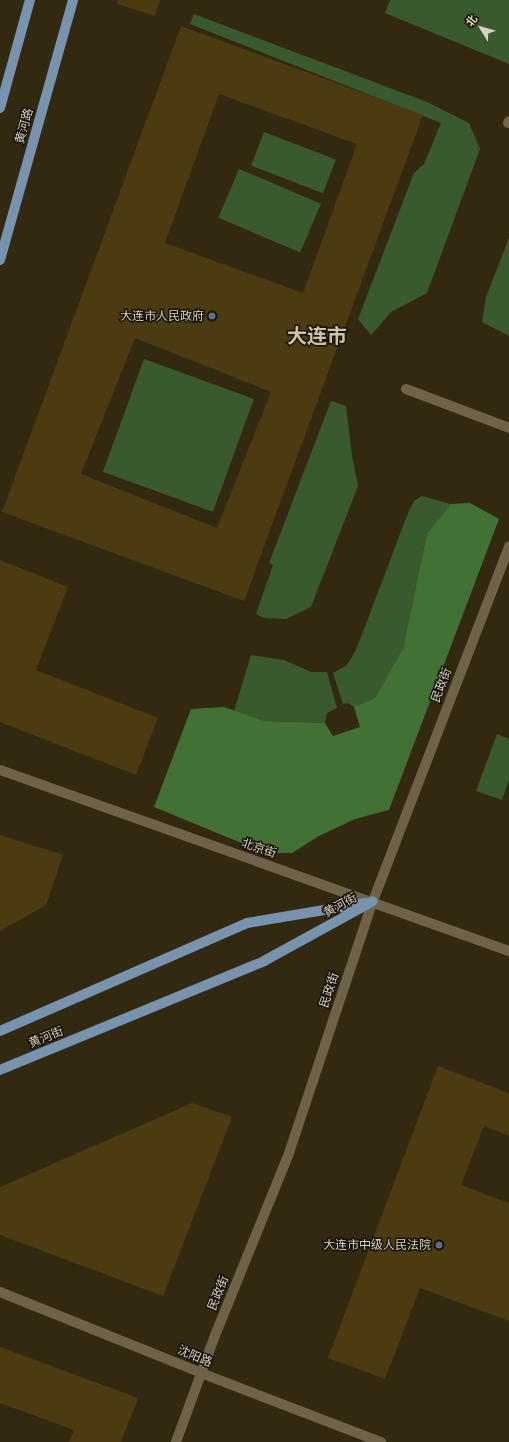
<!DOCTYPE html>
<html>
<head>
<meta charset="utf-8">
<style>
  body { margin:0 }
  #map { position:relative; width:509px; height:1442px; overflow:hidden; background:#332911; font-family:Poppins,"Noto Sans SC",sans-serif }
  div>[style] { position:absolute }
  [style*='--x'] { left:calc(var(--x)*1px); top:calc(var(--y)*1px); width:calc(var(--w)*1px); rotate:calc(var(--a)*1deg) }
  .green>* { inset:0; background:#395a2f; transform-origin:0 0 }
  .forest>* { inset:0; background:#427134 }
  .building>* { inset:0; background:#4c3a10 }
  .minor>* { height:10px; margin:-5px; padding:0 5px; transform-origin:5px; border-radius:5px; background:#6e6249 }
  .major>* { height:10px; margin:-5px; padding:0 5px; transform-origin:5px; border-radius:5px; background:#7893ad }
  .dots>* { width:11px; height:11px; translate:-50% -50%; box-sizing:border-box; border:2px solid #171208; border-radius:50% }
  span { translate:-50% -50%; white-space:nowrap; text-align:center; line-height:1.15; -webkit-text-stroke:3px #171208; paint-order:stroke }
  .street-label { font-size:12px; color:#d8d1c3 }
  .poi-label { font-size:12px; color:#d8d1c3 }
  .right { translate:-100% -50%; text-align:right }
  .town-label { font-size:20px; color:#cec1a5; font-weight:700 }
  .north { position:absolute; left:461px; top:8px; width:40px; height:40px; -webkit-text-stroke:3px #171208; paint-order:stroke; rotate:307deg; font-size:11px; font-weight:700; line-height:16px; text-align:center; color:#d8d1c3 }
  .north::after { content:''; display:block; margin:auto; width:14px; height:18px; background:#d8d1c3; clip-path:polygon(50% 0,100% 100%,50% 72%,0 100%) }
</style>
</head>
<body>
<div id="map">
  <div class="green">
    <div style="clip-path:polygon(390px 0,509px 0,509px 64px,385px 13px)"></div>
    <div style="clip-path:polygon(194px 14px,427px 102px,469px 123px,480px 149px,427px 293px,391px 312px,371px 335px,358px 319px,414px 173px,424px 164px,441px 123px,190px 24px)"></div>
    <div style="left:264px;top:132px;width:77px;height:36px;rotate:21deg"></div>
    <div style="left:239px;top:169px;width:89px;height:53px;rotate:23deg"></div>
    <div style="clip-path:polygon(509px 238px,509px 336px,482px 322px,486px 297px)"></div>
    <div style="left:144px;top:359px;width:117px;height:120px;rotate:20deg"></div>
    <div style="clip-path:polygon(331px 401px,346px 406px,352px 456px,358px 486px,311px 607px,286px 619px,264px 618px,256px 614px,273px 565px,269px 563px)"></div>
    <div style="clip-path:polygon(422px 496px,451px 504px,427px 533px,403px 648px,375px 698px,354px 707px,348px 703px,343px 704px,333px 673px,347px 665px,356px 650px,408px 513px,414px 501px)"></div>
    <div style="clip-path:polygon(251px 655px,284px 660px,311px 672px,327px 672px,337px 708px,327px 713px,325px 723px,265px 721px,234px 711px)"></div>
    <div style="clip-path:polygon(497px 734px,509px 739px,509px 780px,502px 800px,476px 791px)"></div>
  </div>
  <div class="forest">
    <div style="clip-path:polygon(470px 503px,499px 519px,389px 810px,355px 819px,319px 836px,292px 853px,266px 853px,154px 807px,191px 709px,224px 707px,265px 721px,325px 723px,333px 736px,360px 727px,354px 707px,375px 698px,403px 648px,427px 533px,451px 504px)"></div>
  </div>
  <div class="building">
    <div style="clip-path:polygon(118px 0,160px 0,155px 16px,117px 4px)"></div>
    <div style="clip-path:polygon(evenodd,181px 26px,423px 115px,244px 601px,2px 512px,181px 26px,219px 94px,357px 144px,303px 293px,165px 243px,219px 94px,181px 26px,135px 338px,271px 392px,217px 528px,81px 474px,135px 338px)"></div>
    <div style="clip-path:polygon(0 560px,68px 587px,36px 670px,158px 718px,136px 775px,0 722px)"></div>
    <div style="clip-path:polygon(0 835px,63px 855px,46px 905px,0 931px)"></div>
    <div style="clip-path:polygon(438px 1066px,509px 1093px,509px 1136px,484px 1126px,461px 1185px,509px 1203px,509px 1321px,420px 1288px,385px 1379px,328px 1358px)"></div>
    <div style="clip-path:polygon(192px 1103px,232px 1117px,163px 1296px,0 1235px,0 1187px)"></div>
    <div style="clip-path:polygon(0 1347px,138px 1398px,121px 1442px,69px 1442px,74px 1430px,0 1403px)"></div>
  </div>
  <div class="minor">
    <div style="--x:508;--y:123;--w:2;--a:-63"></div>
    <div style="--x:406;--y:389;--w:110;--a:20.7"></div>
    <div style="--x:0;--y:770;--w:540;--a:19.58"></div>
    <div style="--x:0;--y:1292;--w:217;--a:21.9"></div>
    <div style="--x:201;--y:1373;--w:193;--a:21"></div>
    <div style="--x:176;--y:1442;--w:111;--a:-69.9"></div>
    <div style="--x:214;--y:1338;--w:196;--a:-67.9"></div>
    <div style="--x:288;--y:1156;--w:269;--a:-71.6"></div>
    <div style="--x:373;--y:901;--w:380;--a:-69"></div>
  </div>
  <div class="major">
    <div style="--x:0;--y:108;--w:112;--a:-74.5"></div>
    <div style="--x:0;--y:260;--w:270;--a:-74.3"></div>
    <div style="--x:0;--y:1031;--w:270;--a:-23.6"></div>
    <div style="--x:247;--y:923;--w:120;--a:-9.6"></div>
    <div style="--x:0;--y:1070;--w:286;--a:-22.4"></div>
    <div style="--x:264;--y:961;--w:124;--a:-28.8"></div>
  </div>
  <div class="dots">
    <div style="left:212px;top:316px;background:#5c6f8a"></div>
    <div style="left:439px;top:1245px;background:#5c6f8a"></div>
  </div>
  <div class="street-label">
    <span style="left:24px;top:126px;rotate:-74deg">黄河路</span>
    <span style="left:441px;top:685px;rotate:-69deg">民政街</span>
    <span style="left:259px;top:848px;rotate:19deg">北京街</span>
    <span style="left:340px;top:905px;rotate:-29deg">黄河街</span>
    <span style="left:329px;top:990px;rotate:-72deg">民政街</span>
    <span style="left:46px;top:1037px;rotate:-22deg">黄河街</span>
    <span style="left:218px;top:1293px;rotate:-68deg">民政街</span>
    <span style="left:195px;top:1356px;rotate:23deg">沈阳路</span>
  </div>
  <div class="poi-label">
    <span class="right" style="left:204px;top:316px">大连市人民政府</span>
    <span class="right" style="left:431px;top:1245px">大连市中级人民法院</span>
  </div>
  <div class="town-label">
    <span style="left:317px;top:336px">大连市</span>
  </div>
  <div class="north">北</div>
</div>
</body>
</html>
